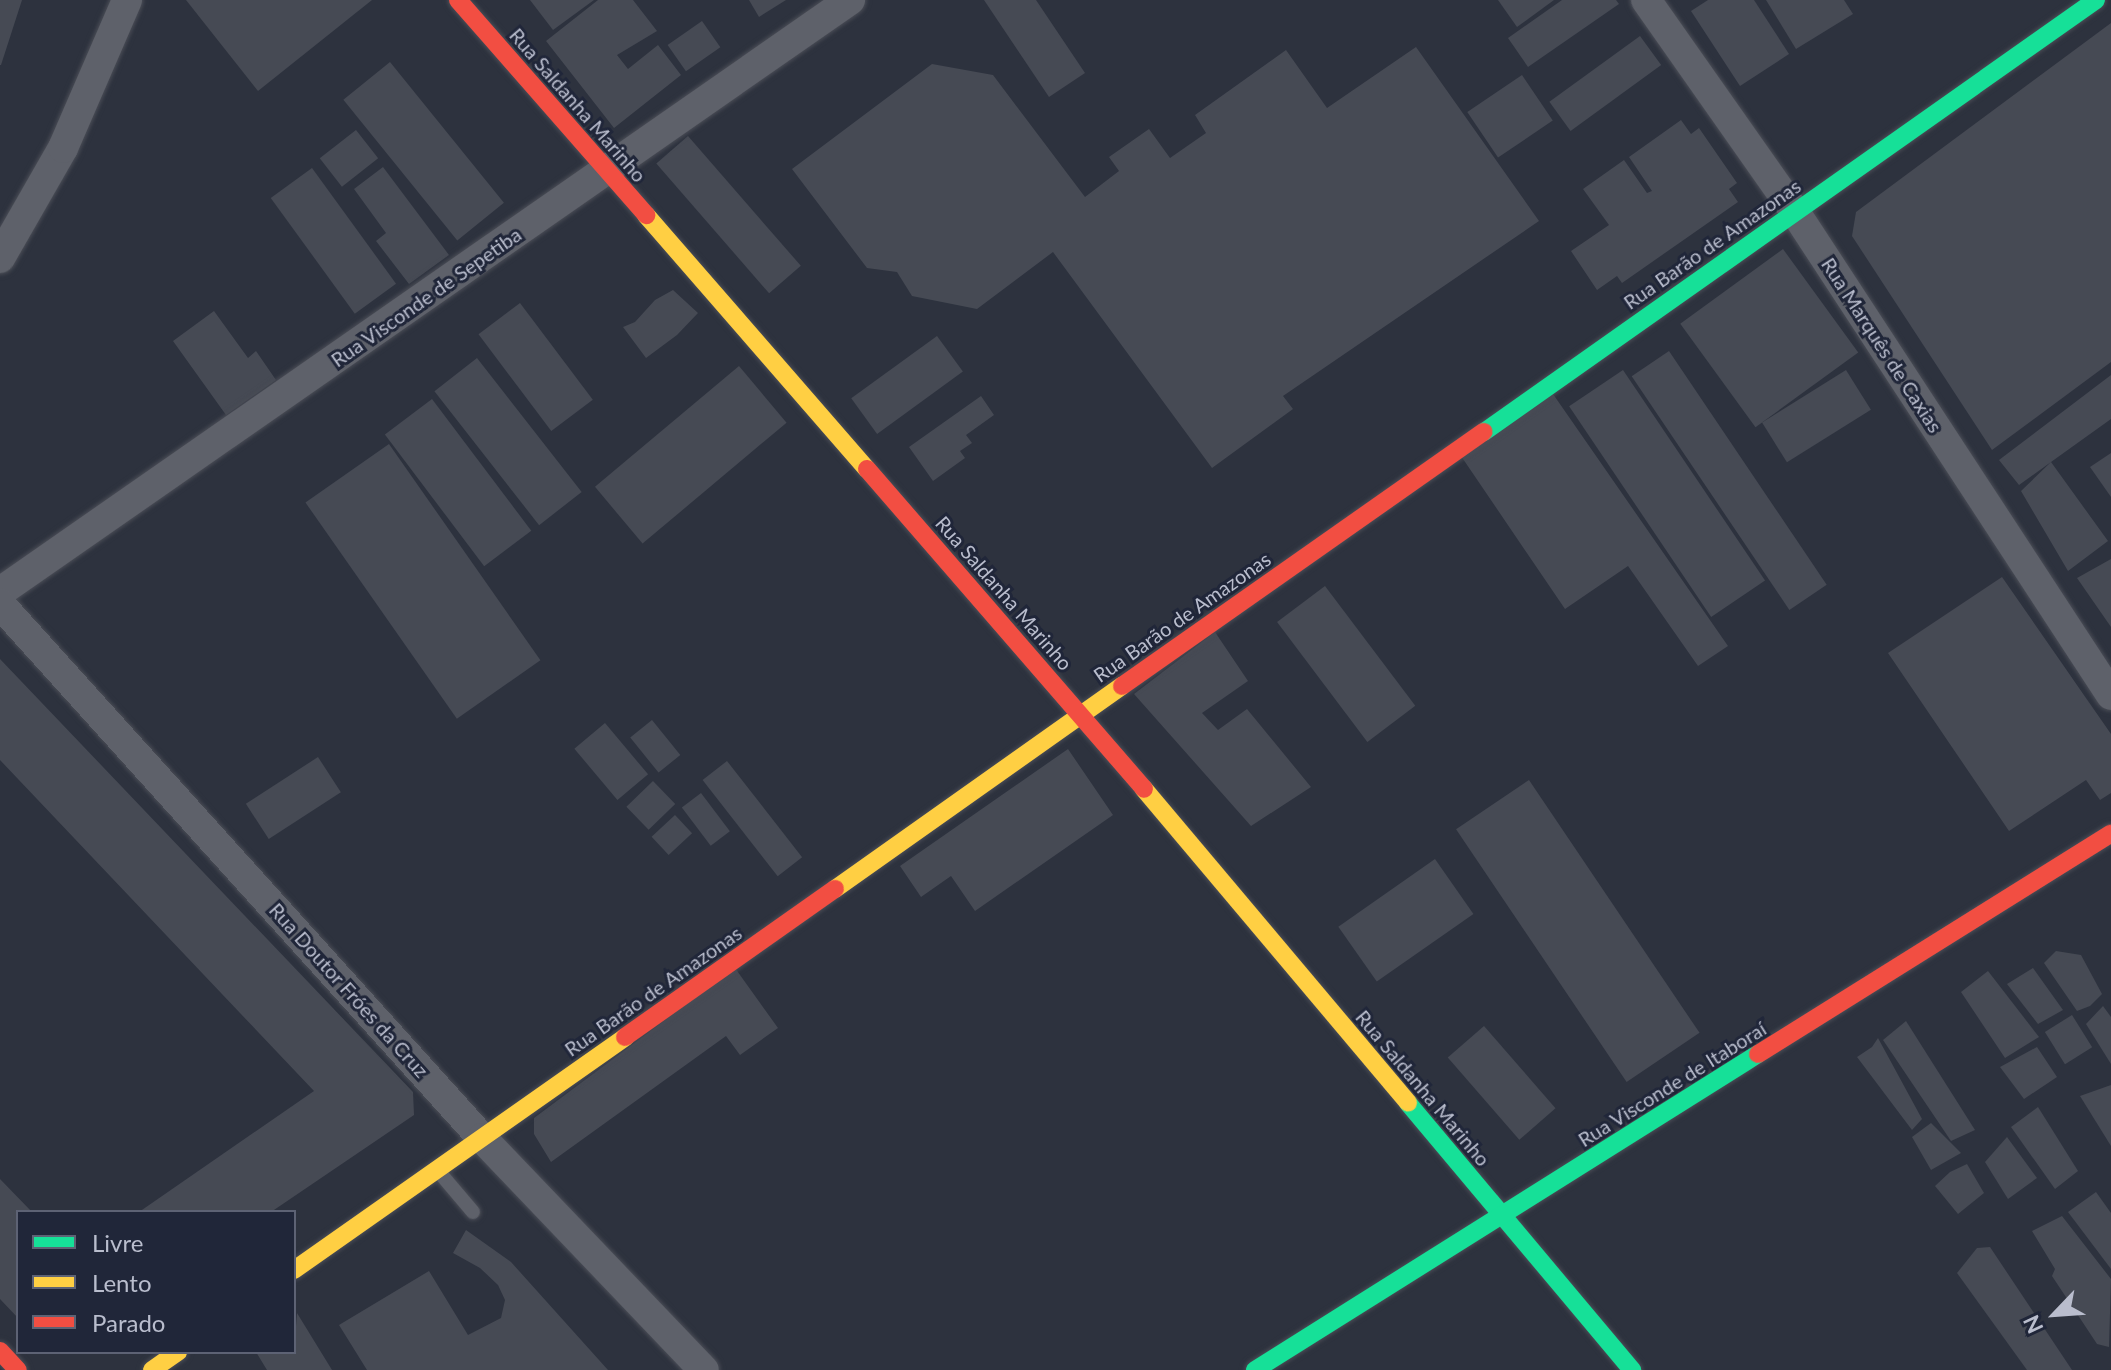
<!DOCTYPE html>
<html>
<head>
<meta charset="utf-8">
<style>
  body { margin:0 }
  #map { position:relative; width:2111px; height:1370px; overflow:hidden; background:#2d323e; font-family:Lato,sans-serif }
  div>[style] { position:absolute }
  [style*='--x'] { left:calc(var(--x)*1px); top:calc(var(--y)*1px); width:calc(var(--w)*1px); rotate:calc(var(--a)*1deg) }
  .building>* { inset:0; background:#464a54; transform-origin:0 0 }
  .roads { filter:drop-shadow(0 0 2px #4a4d56) drop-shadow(0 0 2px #4a4d56) }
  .lane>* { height:14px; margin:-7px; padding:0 7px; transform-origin:7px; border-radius:7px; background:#5e616a }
  .street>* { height:30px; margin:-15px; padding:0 15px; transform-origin:15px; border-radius:15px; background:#5e616a }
  .fast>* { height:18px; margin:-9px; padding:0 9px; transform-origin:9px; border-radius:9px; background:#16e098 }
  .slow>* { height:18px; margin:-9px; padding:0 9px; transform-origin:9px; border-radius:9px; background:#ffcf43 }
  .jam>* { height:18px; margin:-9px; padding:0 9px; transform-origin:9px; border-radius:9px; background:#f24e42 }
  span { translate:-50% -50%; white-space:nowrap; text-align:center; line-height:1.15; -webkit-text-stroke:6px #202639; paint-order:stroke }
  .street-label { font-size:20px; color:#b9bdcd }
  .legend { position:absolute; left:16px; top:1210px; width:280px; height:144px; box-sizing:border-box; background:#202639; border:2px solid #5d6274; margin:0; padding:10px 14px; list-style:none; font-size:24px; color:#b9bdcd }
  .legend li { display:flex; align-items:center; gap:16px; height:40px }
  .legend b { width:40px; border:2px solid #5d6274 }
  .north { position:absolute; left:2015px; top:1274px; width:80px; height:80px; -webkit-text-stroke:6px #202639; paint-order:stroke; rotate:245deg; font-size:22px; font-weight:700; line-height:32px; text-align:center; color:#b9bdcd }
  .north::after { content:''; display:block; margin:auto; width:28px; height:36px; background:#b9bdcd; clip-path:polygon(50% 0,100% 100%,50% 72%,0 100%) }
</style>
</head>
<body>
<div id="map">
  <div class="building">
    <div style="clip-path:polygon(0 0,22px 0,1px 65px,0 65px)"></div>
    <div style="clip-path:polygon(186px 0,372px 0,258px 91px)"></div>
    <div style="clip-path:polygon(530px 0,594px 0,553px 30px)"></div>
    <div style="clip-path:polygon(598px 0,633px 0,657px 31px,617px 55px,628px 69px,658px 45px,681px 75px,614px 128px,546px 41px)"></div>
    <div style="clip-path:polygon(749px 0,786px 0,759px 17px)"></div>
    <div style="clip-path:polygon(984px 0,1036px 0,1085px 73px,1049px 97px)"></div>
    <div style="clip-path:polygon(1498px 0,1554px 0,1517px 27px)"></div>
    <div style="clip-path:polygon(1562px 0,1616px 0,1619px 4px,1528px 67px,1508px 38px)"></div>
    <div style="clip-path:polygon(1708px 0,1754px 0,1789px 54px,1740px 86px,1691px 11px)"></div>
    <div style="clip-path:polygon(1766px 0,1844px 0,1853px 14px,1796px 49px)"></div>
    <div style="left:702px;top:21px;width:32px;height:42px;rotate:55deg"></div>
    <div style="clip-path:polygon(2111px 23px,2111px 362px,1992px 450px,1852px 236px,1856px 212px)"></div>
    <div style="left:1640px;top:36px;width:36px;height:112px;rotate:54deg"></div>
    <div style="clip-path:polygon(1416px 47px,1539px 221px,1283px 396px,1293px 409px,1212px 468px,1053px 252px,977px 309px,912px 296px,897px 272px,867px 268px,792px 169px,932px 64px,993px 75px,1085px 197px,1119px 171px,1109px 157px,1149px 129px,1170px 158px,1206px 133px,1195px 115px,1286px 50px,1327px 108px)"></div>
    <div style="left:390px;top:62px;width:181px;height:60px;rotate:51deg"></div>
    <div style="left:1522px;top:75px;width:55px;height:66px;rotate:56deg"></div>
    <div style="clip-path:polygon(1681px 120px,1691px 134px,1699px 128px,1737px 183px,1729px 189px,1738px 202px,1622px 283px,1617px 276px,1597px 290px,1571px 251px,1609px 225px,1583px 189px,1624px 160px,1647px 193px,1652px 191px,1629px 157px)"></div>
    <div style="left:356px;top:130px;width:36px;height:46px;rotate:52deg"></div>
    <div style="left:688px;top:136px;width:172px;height:42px;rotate:49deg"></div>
    <div style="clip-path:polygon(383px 167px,449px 255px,409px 284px,376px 241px,386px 233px,354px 189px)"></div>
    <div style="left:312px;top:168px;width:143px;height:51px;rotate:54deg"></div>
    <div style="left:1783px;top:249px;width:128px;height:127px;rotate:54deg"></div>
    <div style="clip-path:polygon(673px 290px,698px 313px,677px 335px,646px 358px,623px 327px,635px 322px,655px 300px)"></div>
    <div style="left:520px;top:303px;width:121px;height:52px;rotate:53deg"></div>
    <div style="clip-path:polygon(214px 311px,248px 358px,256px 351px,276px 380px,226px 415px,173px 341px)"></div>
    <div style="left:937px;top:336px;width:44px;height:106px;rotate:54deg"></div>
    <div style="left:1669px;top:351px;width:282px;height:45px;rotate:56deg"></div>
    <div style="left:477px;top:358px;width:170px;height:54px;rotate:52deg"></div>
    <div style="left:739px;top:366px;width:74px;height:188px;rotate:50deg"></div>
    <div style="left:1623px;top:370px;width:254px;height:65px;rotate:56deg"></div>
    <div style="left:1846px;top:370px;width:47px;height:99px;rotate:58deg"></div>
    <div style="clip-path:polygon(2111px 375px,2111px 419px,2051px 462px,2108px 541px,2068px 571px,2021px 491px,2051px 462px,2019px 485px,1999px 460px)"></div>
    <div style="clip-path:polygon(1553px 394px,1728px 646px,1698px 666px,1628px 566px,1565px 609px,1461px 456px)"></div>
    <div style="clip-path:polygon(981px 396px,994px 415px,966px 435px,972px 443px,960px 451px,965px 458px,933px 481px,909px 447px)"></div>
    <div style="left:432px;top:399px;width:165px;height:59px;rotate:53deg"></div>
    <div style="left:389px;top:444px;width:264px;height:102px;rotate:55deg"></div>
    <div style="clip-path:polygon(2111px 453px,2111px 497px,2090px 467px)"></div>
    <div style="clip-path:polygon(2111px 559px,2111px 627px,2077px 578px)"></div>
    <div style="clip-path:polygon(2002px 577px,2111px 734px,2111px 793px,2100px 800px,2086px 780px,2009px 831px,1888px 653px)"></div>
    <div style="left:1325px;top:586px;width:150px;height:60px;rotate:53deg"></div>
    <div style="clip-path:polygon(1215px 632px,1248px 681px,1202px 713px,1218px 730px,1247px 709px,1311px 787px,1251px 826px,1134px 694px)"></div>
    <div style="clip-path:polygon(0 659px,413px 1092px,414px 1115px,271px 1212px,139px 1212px,314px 1091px,0 760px)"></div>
    <div style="left:652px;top:720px;width:45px;height:28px;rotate:51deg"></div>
    <div style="left:605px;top:723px;width:67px;height:40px;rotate:50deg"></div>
    <div style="clip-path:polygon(1068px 749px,1113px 815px,975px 911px,951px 876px,921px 897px,900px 866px)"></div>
    <div style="left:318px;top:757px;width:42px;height:86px;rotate:57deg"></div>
    <div style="left:727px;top:761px;width:122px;height:31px;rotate:52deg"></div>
    <div style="left:1529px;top:780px;width:305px;height:88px;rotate:56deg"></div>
    <div style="left:653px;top:781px;width:32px;height:37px;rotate:46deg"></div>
    <div style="left:701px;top:793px;width:48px;height:24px;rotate:53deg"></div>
    <div style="left:675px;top:815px;width:25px;height:32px;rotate:47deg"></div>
    <div style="left:1435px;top:859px;width:67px;height:118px;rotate:55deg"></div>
    <div style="clip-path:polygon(2056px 951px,2081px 955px,2102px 994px,2090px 1006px,2077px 1011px,2044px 963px)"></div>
    <div style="clip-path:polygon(735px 968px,778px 1028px,740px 1055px,726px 1036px,551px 1162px,534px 1134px,534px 1118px)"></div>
    <div style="clip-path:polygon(2033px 968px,2063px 1010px,2038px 1024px,2007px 984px)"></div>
    <div style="clip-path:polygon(1988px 971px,2039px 1037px,2005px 1058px,1961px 992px)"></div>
    <div style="clip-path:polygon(2103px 1006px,2111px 1017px,2111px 1064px,2086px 1024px)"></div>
    <div style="left:2072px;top:1015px;width:38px;height:32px;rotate:58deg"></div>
    <div style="clip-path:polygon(1906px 1021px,1975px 1130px,1951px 1141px,1883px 1040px)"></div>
    <div style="left:1484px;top:1026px;width:109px;height:48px;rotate:49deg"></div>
    <div style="clip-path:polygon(1878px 1038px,1922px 1119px,1912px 1130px,1857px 1057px,1872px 1047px)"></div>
    <div style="clip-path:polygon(2037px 1047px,2057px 1077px,2024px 1099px,2000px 1067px)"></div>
    <div style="clip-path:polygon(2111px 1085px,2111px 1146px,2080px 1096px)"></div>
    <div style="clip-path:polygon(2038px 1107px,2078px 1171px,2055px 1189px,2011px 1127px)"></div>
    <div style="clip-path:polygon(1931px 1123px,1961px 1153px,1931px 1170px,1912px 1137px)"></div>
    <div style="clip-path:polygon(2007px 1137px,2037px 1178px,2008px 1199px,1985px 1162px)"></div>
    <div style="clip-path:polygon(1967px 1164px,1984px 1193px,1958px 1214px,1935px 1186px,1950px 1172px)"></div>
    <div style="clip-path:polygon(0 1179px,32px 1212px,18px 1212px,18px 1318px,0 1299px)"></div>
    <div style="clip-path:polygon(2096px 1192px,2111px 1213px,2111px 1269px,2068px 1212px)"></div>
    <div style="clip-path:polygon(2062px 1216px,2111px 1279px,2109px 1347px,2097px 1344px,2052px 1276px,2055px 1269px,2032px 1231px)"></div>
    <div style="clip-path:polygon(466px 1230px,511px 1262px,608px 1370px,367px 1370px,339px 1325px,429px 1271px,468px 1335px,501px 1318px,505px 1300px,498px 1285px,480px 1268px,453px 1253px)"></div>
    <div style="clip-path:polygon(1990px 1247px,2072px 1370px,2027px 1370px,1957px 1273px,1977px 1248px)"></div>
    <div style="clip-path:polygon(297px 1313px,332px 1370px,267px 1370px,256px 1352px,294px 1352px)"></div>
  </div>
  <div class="roads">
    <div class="lane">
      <div style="--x:440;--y:1173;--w:51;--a:49.8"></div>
    </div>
    <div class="street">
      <div style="--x:1646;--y:0;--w:259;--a:54.9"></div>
      <div style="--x:1795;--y:212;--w:577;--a:56.81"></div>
      <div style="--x:0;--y:258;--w:127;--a:-60.2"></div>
      <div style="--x:63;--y:148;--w:161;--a:-66.6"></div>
      <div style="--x:0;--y:592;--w:1036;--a:-34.86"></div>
      <div style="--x:0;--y:604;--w:719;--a:47.93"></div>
      <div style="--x:482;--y:1138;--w:321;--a:46.3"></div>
    </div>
    <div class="fast">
      <div style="--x:1484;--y:432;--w:749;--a:-35.22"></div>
      <div style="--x:1408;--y:1103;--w:349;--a:50"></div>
      <div style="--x:1255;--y:1370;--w:594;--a:-32.14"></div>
    </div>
    <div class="slow">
      <div style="--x:646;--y:215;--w:337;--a:49"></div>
      <div style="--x:1144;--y:789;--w:410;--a:49.9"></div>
      <div style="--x:835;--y:889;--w:352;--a:-35.3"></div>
      <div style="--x:294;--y:1270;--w:405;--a:-35.1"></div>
      <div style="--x:152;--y:1370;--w:32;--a:-35"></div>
    </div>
    <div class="jam">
      <div style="--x:458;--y:0;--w:286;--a:48.8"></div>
      <div style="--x:867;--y:469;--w:423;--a:49.1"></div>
      <div style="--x:1122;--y:686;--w:442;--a:-35.1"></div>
      <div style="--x:625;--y:1037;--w:257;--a:-35.2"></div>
      <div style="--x:1758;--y:1054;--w:416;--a:-32"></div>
      <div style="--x:0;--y:1351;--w:26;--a:47"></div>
    </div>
  </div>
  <div class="street-label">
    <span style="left:578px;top:105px;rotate:49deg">Rua Saldanha Marinho</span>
    <span style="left:1712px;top:244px;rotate:-35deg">Rua Barão de Amazonas</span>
    <span style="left:426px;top:297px;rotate:-35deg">Rua Visconde de Sepetiba</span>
    <span style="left:1882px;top:345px;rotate:57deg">Rua Marquês de Caxias</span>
    <span style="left:1004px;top:593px;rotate:49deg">Rua Saldanha Marinho</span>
    <span style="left:1182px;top:617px;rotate:-35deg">Rua Barão de Amazonas</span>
    <span style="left:349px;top:990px;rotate:48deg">Rua Doutor Fróes da Cruz</span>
    <span style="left:653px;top:991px;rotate:-35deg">Rua Barão de Amazonas</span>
    <span style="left:1672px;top:1084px;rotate:-32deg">Rua Visconde de Itaboraí</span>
    <span style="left:1423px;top:1088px;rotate:50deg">Rua Saldanha Marinho</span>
  </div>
  <ul class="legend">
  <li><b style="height:10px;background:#16e098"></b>Livre</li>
  <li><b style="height:10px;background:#ffcf43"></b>Lento</li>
  <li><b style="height:10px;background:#f24e42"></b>Parado</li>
  </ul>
  <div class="north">N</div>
</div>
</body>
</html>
